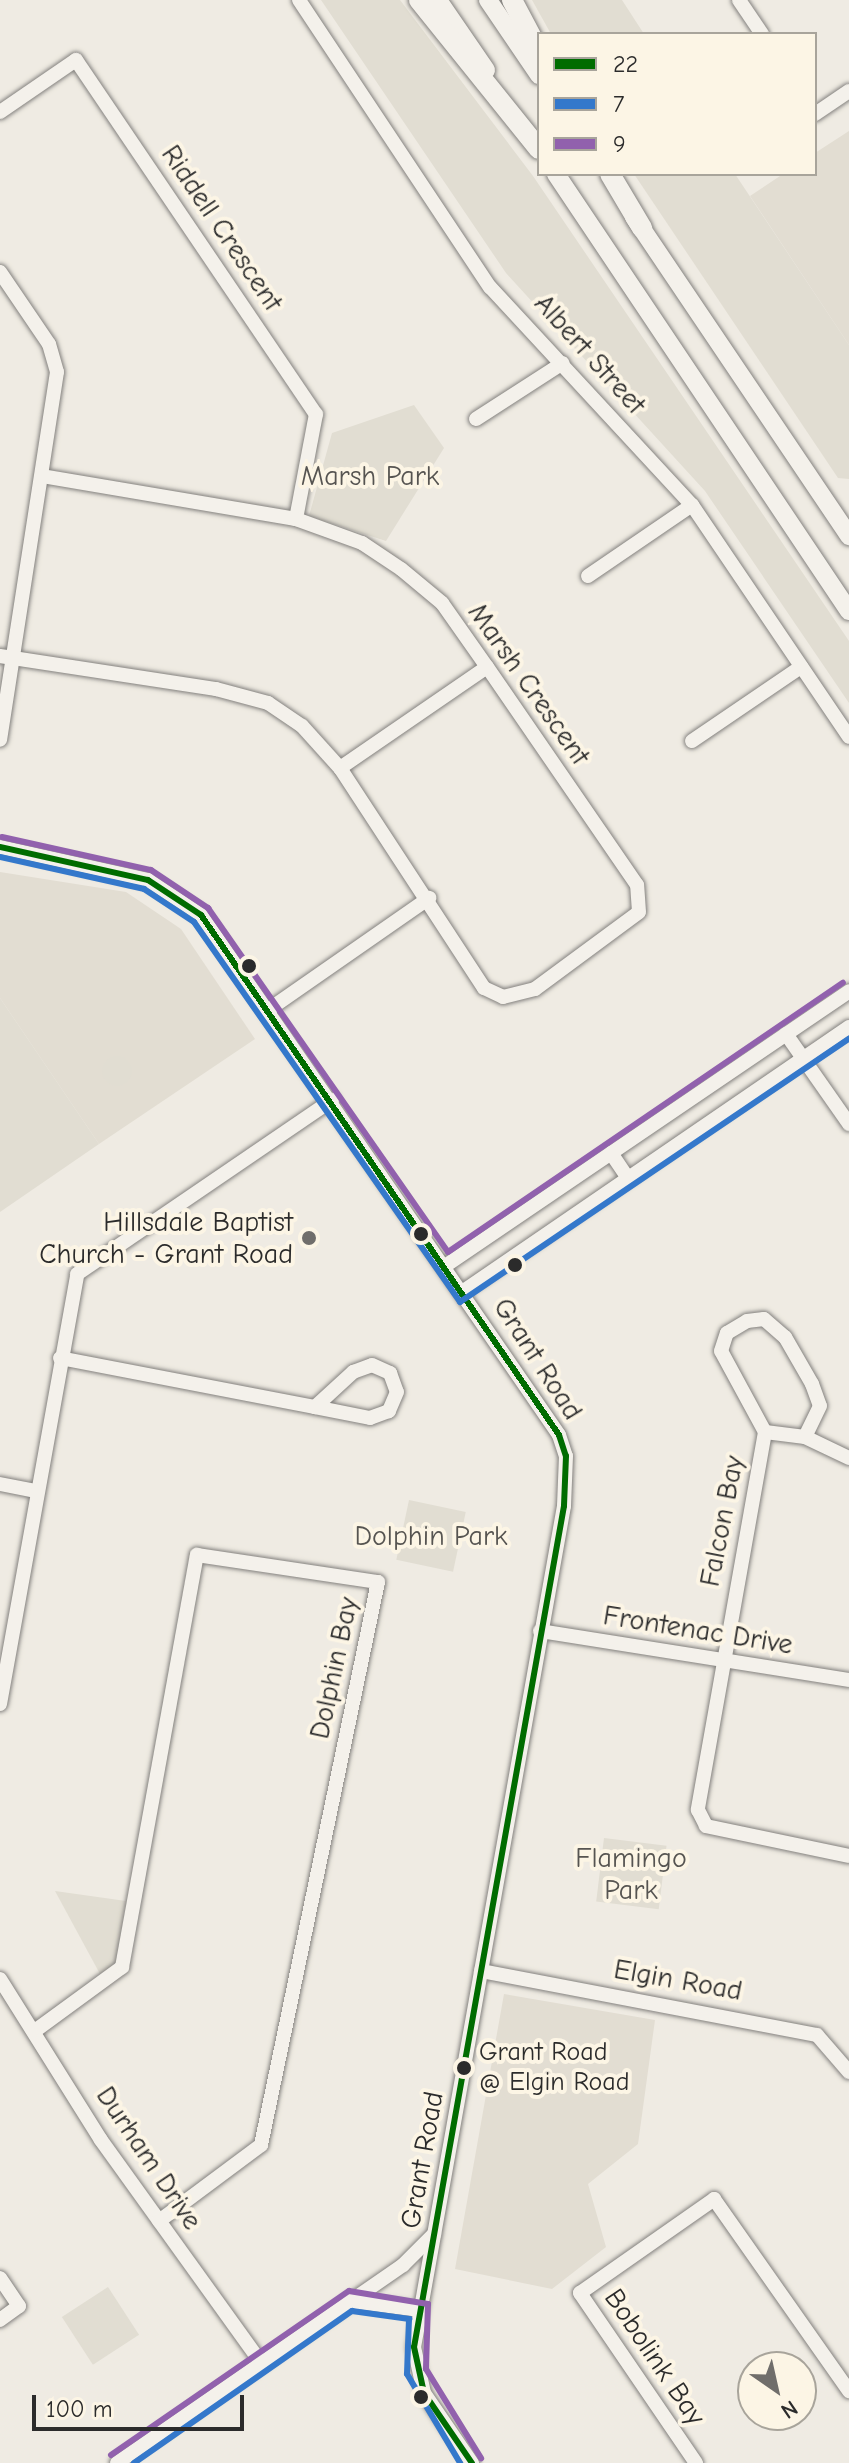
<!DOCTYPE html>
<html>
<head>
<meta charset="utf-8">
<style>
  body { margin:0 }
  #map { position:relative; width:849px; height:2463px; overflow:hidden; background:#efebe3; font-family:"Comic Neue",sans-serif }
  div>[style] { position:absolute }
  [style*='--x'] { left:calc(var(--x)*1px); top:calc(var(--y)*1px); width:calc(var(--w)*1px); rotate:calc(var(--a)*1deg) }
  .built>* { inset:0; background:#e2ddd2 }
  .green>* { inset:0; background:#e1ddd2; transform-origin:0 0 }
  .round { border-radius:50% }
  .roads { filter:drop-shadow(0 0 2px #83817e) drop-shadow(0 0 2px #83817e) }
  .minor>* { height:14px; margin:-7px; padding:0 7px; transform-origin:7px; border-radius:7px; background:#f4f1eb }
  .major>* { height:18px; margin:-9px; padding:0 9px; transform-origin:9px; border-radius:9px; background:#f4f1eb }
  .highway>* { height:20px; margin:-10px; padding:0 10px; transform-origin:10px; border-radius:10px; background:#f4f1eb }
  .bus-1>* { height:6px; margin:-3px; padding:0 3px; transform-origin:3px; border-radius:3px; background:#006c00 }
  .bus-2>* { height:6px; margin:-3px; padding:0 3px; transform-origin:3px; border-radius:3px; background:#3478cb }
  .bus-3>* { height:6px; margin:-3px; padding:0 3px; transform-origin:3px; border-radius:3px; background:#9161ad }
  .dots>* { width:22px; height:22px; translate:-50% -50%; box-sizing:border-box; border:4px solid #fcf5e5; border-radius:50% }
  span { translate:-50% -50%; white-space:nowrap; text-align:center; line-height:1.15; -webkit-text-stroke:8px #fcf5e5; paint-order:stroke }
  .bus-label { font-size:26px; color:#2b2b2b }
  .left { translate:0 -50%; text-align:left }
  .street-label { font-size:28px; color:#2b2b2b }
  .park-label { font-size:28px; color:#565451 }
  .poi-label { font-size:28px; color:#2b2b2b }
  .right { translate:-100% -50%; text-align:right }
  .legend { position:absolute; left:537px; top:32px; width:280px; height:144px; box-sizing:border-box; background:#fcf5e5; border:2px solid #a8a49b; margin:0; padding:10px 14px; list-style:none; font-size:24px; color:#2b2b2b }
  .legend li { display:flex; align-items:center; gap:16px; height:40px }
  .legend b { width:40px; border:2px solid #a8a49b }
  .north { position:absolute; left:737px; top:2351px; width:80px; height:80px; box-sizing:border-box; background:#fcf5e5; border:2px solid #a8a49b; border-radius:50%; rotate:146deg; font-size:22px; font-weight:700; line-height:32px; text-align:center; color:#2b2b2b }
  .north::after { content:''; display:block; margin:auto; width:28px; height:36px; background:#706e6b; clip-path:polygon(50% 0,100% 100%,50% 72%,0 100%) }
  .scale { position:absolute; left:32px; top:2395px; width:212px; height:36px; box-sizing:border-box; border:4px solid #2b2b2b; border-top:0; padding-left:10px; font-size:24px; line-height:28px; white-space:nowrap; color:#2b2b2b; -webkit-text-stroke:6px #fcf5e5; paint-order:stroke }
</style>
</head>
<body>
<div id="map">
  <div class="built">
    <div style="clip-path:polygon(849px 131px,849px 345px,750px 196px,783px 174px,815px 174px,815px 153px)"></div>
    <div style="clip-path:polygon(0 872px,126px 892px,181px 929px,255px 1039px,99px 1144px,0 998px)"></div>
    <div style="clip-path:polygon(504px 1994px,655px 2020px,638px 2144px,588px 2184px,606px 2247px,552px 2289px,455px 2269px)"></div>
  </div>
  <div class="green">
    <div style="clip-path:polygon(321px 0,400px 0,533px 176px,849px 641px,849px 703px,705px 491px,506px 273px)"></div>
    <div style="clip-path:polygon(532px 0,622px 0,644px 34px,551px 34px)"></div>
    <div style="clip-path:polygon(634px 174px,735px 174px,849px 345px,849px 479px,838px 478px)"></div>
    <div style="clip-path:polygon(414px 405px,444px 448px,386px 541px,309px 516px,332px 433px)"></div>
    <div style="clip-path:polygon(0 998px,99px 1144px,0 1212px)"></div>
    <div class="round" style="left:102px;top:1056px;width:30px;height:30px"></div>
    <div style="left:409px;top:1500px;width:58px;height:61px;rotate:12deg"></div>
    <div style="left:604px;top:1838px;width:63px;height:64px;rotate:7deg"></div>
    <div style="clip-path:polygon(55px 1891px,126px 1901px,116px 1963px,100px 1974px)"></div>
    <div style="left:108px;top:2287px;width:57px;height:55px;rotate:57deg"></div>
  </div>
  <div class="roads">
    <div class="minor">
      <div style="--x:299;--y:0;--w:345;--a:56.4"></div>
      <div style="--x:490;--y:287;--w:297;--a:47.2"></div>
      <div style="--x:692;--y:505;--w:280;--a:55.9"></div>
      <div style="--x:739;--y:0;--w:41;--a:55.9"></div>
      <div style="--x:0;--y:112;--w:92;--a:-34.4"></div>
      <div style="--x:76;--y:60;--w:428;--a:55.9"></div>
      <div style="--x:316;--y:414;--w:107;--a:100.8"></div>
      <div style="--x:815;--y:114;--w:41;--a:-34.1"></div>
      <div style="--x:0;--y:272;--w:87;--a:55.8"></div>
      <div style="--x:49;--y:344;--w:29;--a:74"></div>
      <div style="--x:57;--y:372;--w:372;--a:98.8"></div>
      <div style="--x:476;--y:419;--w:103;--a:-32.8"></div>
      <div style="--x:588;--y:576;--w:126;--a:-34.3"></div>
      <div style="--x:0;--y:656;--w:219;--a:8.7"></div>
      <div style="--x:216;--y:689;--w:54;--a:15.1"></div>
      <div style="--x:268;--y:703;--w:41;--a:34.1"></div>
      <div style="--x:302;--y:726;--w:57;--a:47.9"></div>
      <div style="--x:340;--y:768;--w:263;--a:56.8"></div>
      <div style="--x:484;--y:988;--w:21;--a:25"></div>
      <div style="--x:503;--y:997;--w:33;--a:-14"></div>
      <div style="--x:535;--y:989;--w:129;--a:-36.5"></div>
      <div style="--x:639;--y:912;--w:27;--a:-94"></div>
      <div style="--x:637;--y:885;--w:265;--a:-124.5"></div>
      <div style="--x:487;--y:667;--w:78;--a:-125.1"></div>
      <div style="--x:442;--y:603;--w:53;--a:-140.3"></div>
      <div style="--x:401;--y:569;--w:47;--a:-146.3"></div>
      <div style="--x:362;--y:543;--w:70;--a:-160"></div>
      <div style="--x:296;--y:519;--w:257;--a:-170.4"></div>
      <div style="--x:692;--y:741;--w:132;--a:-34.2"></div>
      <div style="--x:340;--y:768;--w:178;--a:-34.5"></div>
      <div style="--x:0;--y:847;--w:152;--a:12.6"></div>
      <div style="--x:148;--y:880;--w:64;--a:33.4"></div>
      <div style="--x:201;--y:915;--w:631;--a:55.45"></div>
      <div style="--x:559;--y:1435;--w:22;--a:72"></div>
      <div style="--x:566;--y:1456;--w:50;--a:92.3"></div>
      <div style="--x:564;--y:1506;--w:854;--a:100.11"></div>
      <div style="--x:414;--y:2347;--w:47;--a:77.7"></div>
      <div style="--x:424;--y:2393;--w:85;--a:55.6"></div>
      <div style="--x:271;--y:1008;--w:193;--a:-34.8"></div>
      <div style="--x:786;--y:1034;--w:110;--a:55"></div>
      <div style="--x:611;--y:1153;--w:30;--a:56"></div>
      <div style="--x:445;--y:1266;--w:489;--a:-34.2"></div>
      <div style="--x:462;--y:1292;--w:469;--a:-34.4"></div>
      <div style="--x:60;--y:1358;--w:260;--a:10.9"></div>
      <div style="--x:372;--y:1365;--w:20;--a:24"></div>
      <div style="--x:390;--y:1373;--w:20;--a:70"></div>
      <div style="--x:397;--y:1392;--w:21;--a:113"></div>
      <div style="--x:389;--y:1411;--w:20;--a:160"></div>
      <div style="--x:370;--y:1418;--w:56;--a:-168.7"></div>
      <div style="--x:315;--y:1407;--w:52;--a:-42.6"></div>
      <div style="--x:353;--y:1372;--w:20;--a:-20"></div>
      <div style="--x:765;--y:1432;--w:92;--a:-118.5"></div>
      <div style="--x:721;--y:1351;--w:19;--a:-72"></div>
      <div style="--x:727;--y:1333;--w:23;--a:-31"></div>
      <div style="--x:747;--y:1321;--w:17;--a:-7"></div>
      <div style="--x:764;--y:1319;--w:28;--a:41"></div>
      <div style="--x:785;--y:1337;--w:54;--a:60.1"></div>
      <div style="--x:812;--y:1384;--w:23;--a:70"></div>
      <div style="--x:820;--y:1406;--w:34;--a:116"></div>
      <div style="--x:849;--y:1458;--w:49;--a:-154.5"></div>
      <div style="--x:805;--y:1437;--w:40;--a:-172.9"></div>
      <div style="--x:765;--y:1432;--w:384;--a:100.1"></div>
      <div style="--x:698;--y:1810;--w:18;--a:63"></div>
      <div style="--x:706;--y:1826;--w:146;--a:11.8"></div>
      <div style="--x:0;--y:1484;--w:37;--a:11"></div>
      <div style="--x:540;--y:1631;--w:313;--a:9"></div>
      <div style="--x:0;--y:1704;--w:437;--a:-79.8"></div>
      <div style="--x:77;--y:1274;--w:309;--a:-34.3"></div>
      <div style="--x:481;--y:1971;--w:342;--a:10.8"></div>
      <div style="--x:817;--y:2035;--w:49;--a:49.1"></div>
      <div style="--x:0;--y:1979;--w:190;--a:57.9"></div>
      <div style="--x:101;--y:2140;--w:274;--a:54.3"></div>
      <div style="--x:36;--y:2030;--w:107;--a:-36.2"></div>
      <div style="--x:122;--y:1967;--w:419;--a:-79.7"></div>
      <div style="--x:197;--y:1555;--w:183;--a:8.5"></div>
      <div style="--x:378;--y:1582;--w:575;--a:101.74"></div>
      <div style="--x:261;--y:2145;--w:127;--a:143.3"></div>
      <div style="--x:0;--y:2278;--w:34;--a:56"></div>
      <div style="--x:19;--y:2306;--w:24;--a:144"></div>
      <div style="--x:349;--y:2301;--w:72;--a:7.2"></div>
      <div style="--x:117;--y:2463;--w:348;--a:-34.7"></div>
      <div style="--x:403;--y:2265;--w:44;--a:-45"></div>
      <div style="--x:696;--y:2463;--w:206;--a:-124.3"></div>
      <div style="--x:580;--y:2293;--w:164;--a:-35"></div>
      <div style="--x:714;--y:2199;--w:235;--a:54.9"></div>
    </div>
    <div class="major">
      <div style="--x:438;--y:0;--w:85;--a:55.6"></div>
      <div style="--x:488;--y:0;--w:91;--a:55.8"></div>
      <div style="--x:556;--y:174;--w:526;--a:56.16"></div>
      <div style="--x:634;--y:217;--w:385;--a:56"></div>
    </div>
    <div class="highway">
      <div style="--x:419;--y:0;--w:191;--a:51.2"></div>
      <div style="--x:512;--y:0;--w:58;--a:62.1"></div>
      <div style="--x:610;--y:174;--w:63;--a:59.3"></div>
    </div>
  </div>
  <div class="bus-1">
    <div style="--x:0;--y:847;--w:152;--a:12.6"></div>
    <div style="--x:148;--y:880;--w:64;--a:33.4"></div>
    <div style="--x:201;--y:915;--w:631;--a:55.45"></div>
    <div style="--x:559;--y:1435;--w:22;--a:72"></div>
    <div style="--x:566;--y:1456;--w:50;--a:92.3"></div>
    <div style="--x:564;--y:1506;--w:854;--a:100.11"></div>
    <div style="--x:414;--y:2347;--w:47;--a:77.7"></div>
    <div style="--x:424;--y:2393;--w:85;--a:55.6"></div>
  </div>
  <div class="bus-2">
    <div style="--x:0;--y:857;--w:148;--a:12.5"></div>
    <div style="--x:144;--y:889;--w:60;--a:33.4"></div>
    <div style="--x:194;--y:922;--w:464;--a:55"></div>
    <div style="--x:460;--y:1302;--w:470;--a:-34.1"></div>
    <div style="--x:134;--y:2463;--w:266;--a:-34.9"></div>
    <div style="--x:352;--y:2311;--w:58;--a:8"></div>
    <div style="--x:409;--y:2319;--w:55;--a:92.1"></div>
    <div style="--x:407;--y:2374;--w:104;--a:59.2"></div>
  </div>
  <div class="bus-3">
    <div style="--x:2;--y:837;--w:153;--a:12.5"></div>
    <div style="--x:151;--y:870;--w:69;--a:33.7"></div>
    <div style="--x:208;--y:908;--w:419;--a:55.1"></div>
    <div style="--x:448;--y:1252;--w:478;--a:-34.3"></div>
    <div style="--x:111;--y:2455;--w:289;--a:-34.6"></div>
    <div style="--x:349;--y:2291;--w:80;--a:9.3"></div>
    <div style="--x:428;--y:2304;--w:65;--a:91.8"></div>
    <div style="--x:426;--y:2369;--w:105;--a:58.3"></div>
  </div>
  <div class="dots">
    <div style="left:249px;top:966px;background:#2b2b2b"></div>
    <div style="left:421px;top:1234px;background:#2b2b2b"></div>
    <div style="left:309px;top:1238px;background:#706e6b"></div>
    <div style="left:515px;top:1265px;background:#2b2b2b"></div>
    <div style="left:464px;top:2068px;background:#2b2b2b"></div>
    <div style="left:421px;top:2397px;background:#2b2b2b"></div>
  </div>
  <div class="bus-label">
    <span class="left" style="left:479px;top:2068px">Grant Road<br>@ Elgin Road</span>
  </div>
  <div class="street-label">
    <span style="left:222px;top:228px;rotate:56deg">Riddell Crescent</span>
    <span style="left:590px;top:354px;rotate:48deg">Albert Street</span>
    <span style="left:529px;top:684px;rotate:55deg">Marsh Crescent</span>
    <span style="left:538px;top:1359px;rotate:57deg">Grant Road</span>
    <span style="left:722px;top:1521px;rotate:-79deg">Falcon Bay</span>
    <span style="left:698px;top:1630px;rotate:9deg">Frontenac Drive</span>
    <span style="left:334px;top:1668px;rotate:-78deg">Dolphin Bay</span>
    <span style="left:678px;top:1980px;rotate:10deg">Elgin Road</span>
    <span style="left:149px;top:2158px;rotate:56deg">Durham Drive</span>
    <span style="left:422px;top:2160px;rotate:-80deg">Grant Road</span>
    <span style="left:655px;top:2357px;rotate:56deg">Bobolink Bay</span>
  </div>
  <div class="park-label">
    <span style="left:370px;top:476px">Marsh Park</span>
    <span style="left:431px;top:1536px">Dolphin Park</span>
    <span style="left:631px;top:1874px">Flamingo<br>Park</span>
  </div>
  <div class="poi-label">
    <span class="right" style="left:293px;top:1238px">Hillsdale Baptist<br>Church - Grant Road</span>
  </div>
  <ul class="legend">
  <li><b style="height:10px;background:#006c00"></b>22</li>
  <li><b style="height:10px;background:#3478cb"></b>7</li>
  <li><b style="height:10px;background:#9161ad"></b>9</li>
  </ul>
  <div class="north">N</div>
  <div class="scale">100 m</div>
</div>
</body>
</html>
